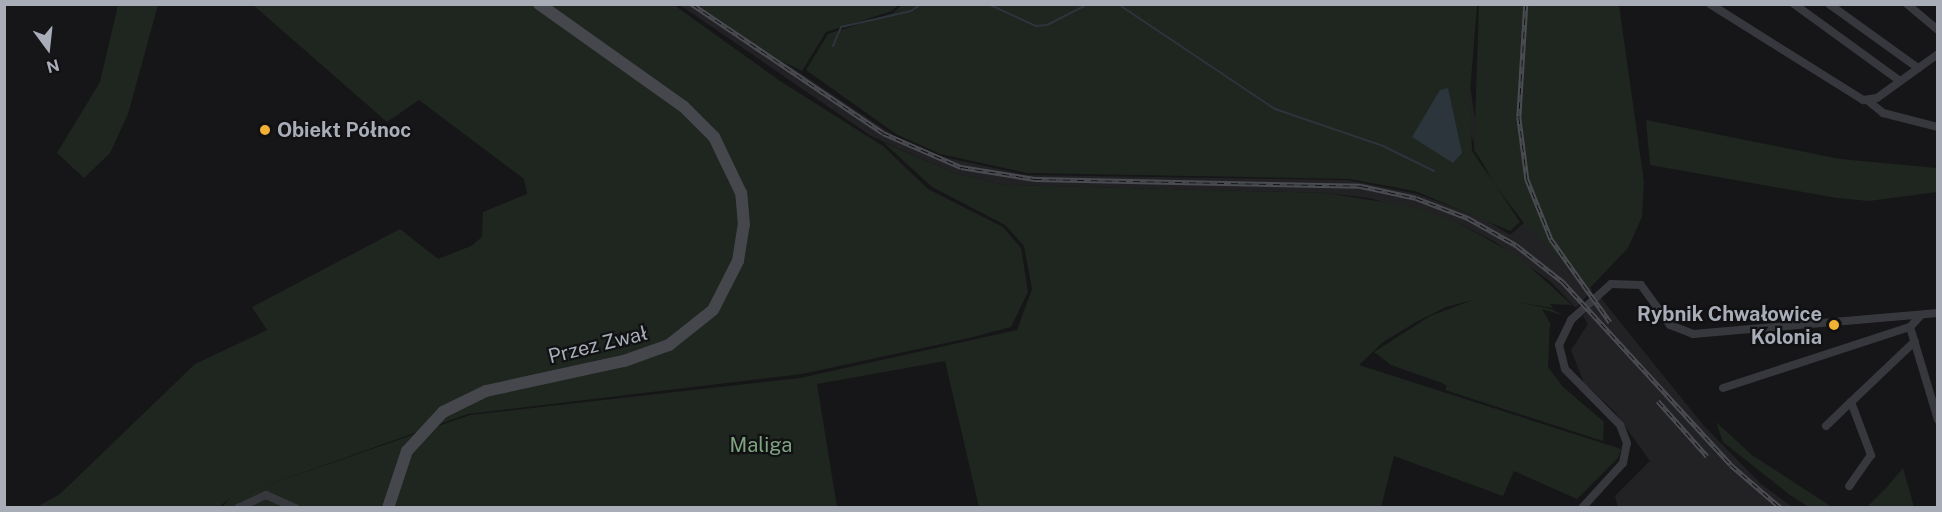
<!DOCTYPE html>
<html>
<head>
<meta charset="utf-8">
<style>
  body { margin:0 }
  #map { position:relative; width:1942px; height:512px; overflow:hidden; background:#161618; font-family:"Public Sans",sans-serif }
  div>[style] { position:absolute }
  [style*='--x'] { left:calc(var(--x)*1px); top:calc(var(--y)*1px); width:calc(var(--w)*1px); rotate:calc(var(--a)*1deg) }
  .built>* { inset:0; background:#222225 }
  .green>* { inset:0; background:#1e261f }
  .water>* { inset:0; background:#2c353c }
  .stream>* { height:2px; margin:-1px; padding:0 1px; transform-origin:1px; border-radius:1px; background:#2c353c }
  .street>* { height:8px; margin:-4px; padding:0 4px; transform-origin:4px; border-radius:4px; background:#37383d }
  .secondary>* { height:12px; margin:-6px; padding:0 6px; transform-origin:6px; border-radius:6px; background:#45474d }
  .rail>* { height:4.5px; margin-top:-2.25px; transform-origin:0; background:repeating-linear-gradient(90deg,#111113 0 7px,#4a4c52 0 14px); box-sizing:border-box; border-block:2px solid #4a4c52 }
  .dots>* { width:16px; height:16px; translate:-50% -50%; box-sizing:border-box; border:3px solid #111113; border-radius:50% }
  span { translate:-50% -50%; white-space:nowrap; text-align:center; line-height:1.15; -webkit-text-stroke:4.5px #111113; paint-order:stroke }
  .poi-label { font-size:20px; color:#a8adb8; font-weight:700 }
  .left { translate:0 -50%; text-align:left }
  .right { translate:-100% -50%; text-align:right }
  .street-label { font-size:20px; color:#a8adb8 }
  .park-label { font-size:20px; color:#7fa381 }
  .frame { position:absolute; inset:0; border:6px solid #a8adb8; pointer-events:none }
  .north { position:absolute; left:18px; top:18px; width:60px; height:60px; -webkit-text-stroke:4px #111113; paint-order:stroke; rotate:165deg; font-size:16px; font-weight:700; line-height:24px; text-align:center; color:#a8adb8 }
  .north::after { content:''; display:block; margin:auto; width:21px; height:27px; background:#a8adb8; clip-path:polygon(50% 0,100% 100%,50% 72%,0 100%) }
</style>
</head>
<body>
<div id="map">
  <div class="built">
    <div style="clip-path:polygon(680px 5px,699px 5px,894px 136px,939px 156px,1026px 175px,1348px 180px,1417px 194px,1484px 219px,1510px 235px,1524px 223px,1493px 183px,1476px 150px,1467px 121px,1467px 66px,1477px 132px,1592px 290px,1576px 308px,1550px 281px,1495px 242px,1457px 222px,1369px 198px,1326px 193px,1004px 185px,954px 173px,871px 136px)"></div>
    <div style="clip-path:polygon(1600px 297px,1704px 426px,1761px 484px,1792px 507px,1618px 507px,1615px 496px,1650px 461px,1614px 411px,1584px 383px,1571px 350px,1588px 324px,1583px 316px)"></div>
  </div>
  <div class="green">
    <div style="clip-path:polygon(252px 4px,674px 5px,780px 81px,883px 146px,928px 189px,1003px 227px,1021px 248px,1028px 292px,1011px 327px,969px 338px,802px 374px,468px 414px,237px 496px,470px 415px,800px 378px,1017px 330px,1032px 289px,1024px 246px,1005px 225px,932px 187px,883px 142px,954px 173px,1004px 185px,1326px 193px,1409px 206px,1457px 222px,1519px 257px,1572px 305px,1550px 304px,1553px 308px,1516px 302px,1552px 309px,1562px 315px,1542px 309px,1550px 323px,1548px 367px,1563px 387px,1604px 422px,1603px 441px,1445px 390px,1447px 386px,1442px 383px,1391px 365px,1374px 352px,1430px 316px,1473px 300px,1446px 307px,1418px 321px,1383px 342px,1359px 365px,1621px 449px,1618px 458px,1577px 499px,1514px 471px,1503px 496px,1394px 456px,1381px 507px,979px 507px,945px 361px,817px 384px,837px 507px,222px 507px,230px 498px,219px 507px,35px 508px,60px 494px,195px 364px,267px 330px,252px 307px,400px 229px,438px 259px,471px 246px,482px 237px,483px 212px,527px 194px,524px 179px,419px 100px,387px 122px)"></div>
    <div style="clip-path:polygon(118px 5px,158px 5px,128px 114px,110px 153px,84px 178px,57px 153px,100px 82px)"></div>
    <div style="clip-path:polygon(699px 5px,898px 5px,892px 11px,826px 32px,802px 71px,766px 53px)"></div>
    <div style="clip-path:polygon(902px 5px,1477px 5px,1470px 92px,1472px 151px,1520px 222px,1510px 231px,1415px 191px,1349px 179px,1027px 173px,940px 154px,896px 134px,806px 70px,828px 34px,893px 13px)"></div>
    <div style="clip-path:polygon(1479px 5px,1619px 5px,1644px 182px,1642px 217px,1628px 248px,1589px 289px,1524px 223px,1474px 150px)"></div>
    <div style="clip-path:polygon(1646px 120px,1840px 159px,1937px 168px,1937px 192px,1869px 201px,1837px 198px,1650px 165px)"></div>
    <div style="clip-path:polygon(1716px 422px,1752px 455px,1832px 507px,1809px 507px,1790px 495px,1723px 442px)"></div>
    <div style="clip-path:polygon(1903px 468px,1914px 507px,1867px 507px,1887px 487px)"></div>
  </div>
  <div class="water">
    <div style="clip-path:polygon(1448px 88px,1462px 153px,1453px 163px,1412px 137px,1440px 90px)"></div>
  </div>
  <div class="stream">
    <div style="--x:988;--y:4;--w:53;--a:24.6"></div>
    <div style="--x:1036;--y:26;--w:11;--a:-5"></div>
    <div style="--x:1047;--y:25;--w:46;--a:-27.1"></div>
    <div style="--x:1118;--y:4;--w:189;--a:33.8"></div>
    <div style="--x:1275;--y:109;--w:114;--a:18.9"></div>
    <div style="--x:1383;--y:146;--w:57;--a:26.1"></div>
    <div style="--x:833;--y:46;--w:21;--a:-67"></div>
    <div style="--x:841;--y:27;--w:72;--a:-12.9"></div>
    <div style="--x:911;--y:11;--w:12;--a:-35"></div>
  </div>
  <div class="street">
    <div style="--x:1710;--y:4;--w:181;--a:32.1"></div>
    <div style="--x:1863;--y:100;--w:14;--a:-8"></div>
    <div style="--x:1877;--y:98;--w:75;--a:-35.8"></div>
    <div style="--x:1794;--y:4;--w:131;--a:36"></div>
    <div style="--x:1829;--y:4;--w:110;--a:35.7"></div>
    <div style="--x:1907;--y:4;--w:40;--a:40"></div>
    <div style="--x:1867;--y:100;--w:21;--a:39"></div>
    <div style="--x:1883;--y:113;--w:57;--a:14.3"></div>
    <div style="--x:1910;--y:327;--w:97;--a:73.2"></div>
    <div style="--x:1723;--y:388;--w:197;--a:-18.1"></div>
    <div style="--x:1910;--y:327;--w:16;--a:-47"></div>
    <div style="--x:1851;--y:402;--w:88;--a:-43.6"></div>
    <div style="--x:1826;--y:426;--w:35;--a:-44"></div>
    <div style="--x:1851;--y:402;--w:57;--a:69.3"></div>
    <div style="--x:1871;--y:455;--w:38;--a:125"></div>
    <div style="--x:238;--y:508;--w:31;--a:-25"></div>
    <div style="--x:266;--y:495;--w:32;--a:24"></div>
    <div style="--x:1582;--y:508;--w:61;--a:-47.7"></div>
    <div style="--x:1623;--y:463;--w:20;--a:-79"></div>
    <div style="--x:1627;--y:443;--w:19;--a:-111"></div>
    <div style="--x:1620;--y:425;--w:78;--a:-134.5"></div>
    <div style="--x:1565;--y:369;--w:25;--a:-104"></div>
    <div style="--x:1559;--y:345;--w:28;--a:-64"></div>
    <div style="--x:1571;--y:320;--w:54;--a:-42"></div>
    <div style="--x:1611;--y:284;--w:30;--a:2"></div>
    <div style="--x:1641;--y:285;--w:49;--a:54.1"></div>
    <div style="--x:1670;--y:325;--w:25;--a:21"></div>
    <div style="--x:1693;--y:334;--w:246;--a:-4.9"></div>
  </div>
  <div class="secondary">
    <div style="--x:388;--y:508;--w:60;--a:-71.6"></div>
    <div style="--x:407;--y:451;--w:53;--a:-47.3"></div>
    <div style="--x:443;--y:412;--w:48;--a:-26"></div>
    <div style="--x:486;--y:391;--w:141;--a:-12.3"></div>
    <div style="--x:624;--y:361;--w:48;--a:-19.6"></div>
    <div style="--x:669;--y:345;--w:56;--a:-38.5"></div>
    <div style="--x:713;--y:310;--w:55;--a:-63"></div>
    <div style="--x:738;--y:261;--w:36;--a:-81"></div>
    <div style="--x:744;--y:225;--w:32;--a:-95"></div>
    <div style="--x:741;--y:193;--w:62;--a:-115.7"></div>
    <div style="--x:714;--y:137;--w:42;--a:-135"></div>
    <div style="--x:684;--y:107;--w:178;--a:-144.6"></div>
  </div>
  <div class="rail">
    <div style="--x:692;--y:4;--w:230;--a:34"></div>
    <div style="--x:883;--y:133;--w:85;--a:23.6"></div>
    <div style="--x:961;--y:167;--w:75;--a:9.2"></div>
    <div style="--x:1035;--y:179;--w:326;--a:1.2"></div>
    <div style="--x:1361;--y:186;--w:56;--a:12.3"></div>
    <div style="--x:1416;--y:198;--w:56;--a:21"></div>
    <div style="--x:1468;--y:218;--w:55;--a:29.4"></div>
    <div style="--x:1516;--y:245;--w:60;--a:38.2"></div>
    <div style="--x:1563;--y:282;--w:248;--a:47.4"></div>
    <div style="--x:1731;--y:465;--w:66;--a:40.7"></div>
    <div style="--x:1526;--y:4;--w:113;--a:93.5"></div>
    <div style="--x:1519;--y:117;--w:63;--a:82.6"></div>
    <div style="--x:1527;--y:179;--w:65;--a:68.2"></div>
    <div style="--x:1551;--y:239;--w:102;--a:54.6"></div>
    <div style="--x:1658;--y:401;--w:74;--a:48.3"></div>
  </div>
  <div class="dots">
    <div style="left:265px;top:130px;background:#f2b134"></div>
    <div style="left:1834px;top:325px;background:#f2b134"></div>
  </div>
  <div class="poi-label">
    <span class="left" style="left:277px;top:130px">Obiekt Północ</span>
    <span class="right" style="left:1822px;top:326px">Rybnik Chwałowice<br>Kolonia</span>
  </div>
  <div class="street-label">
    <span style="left:598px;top:345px;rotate:-14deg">Przez Zwał</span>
  </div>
  <div class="park-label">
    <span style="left:761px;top:445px">Maliga</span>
  </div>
  <div class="frame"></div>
  <div class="north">N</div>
</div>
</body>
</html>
